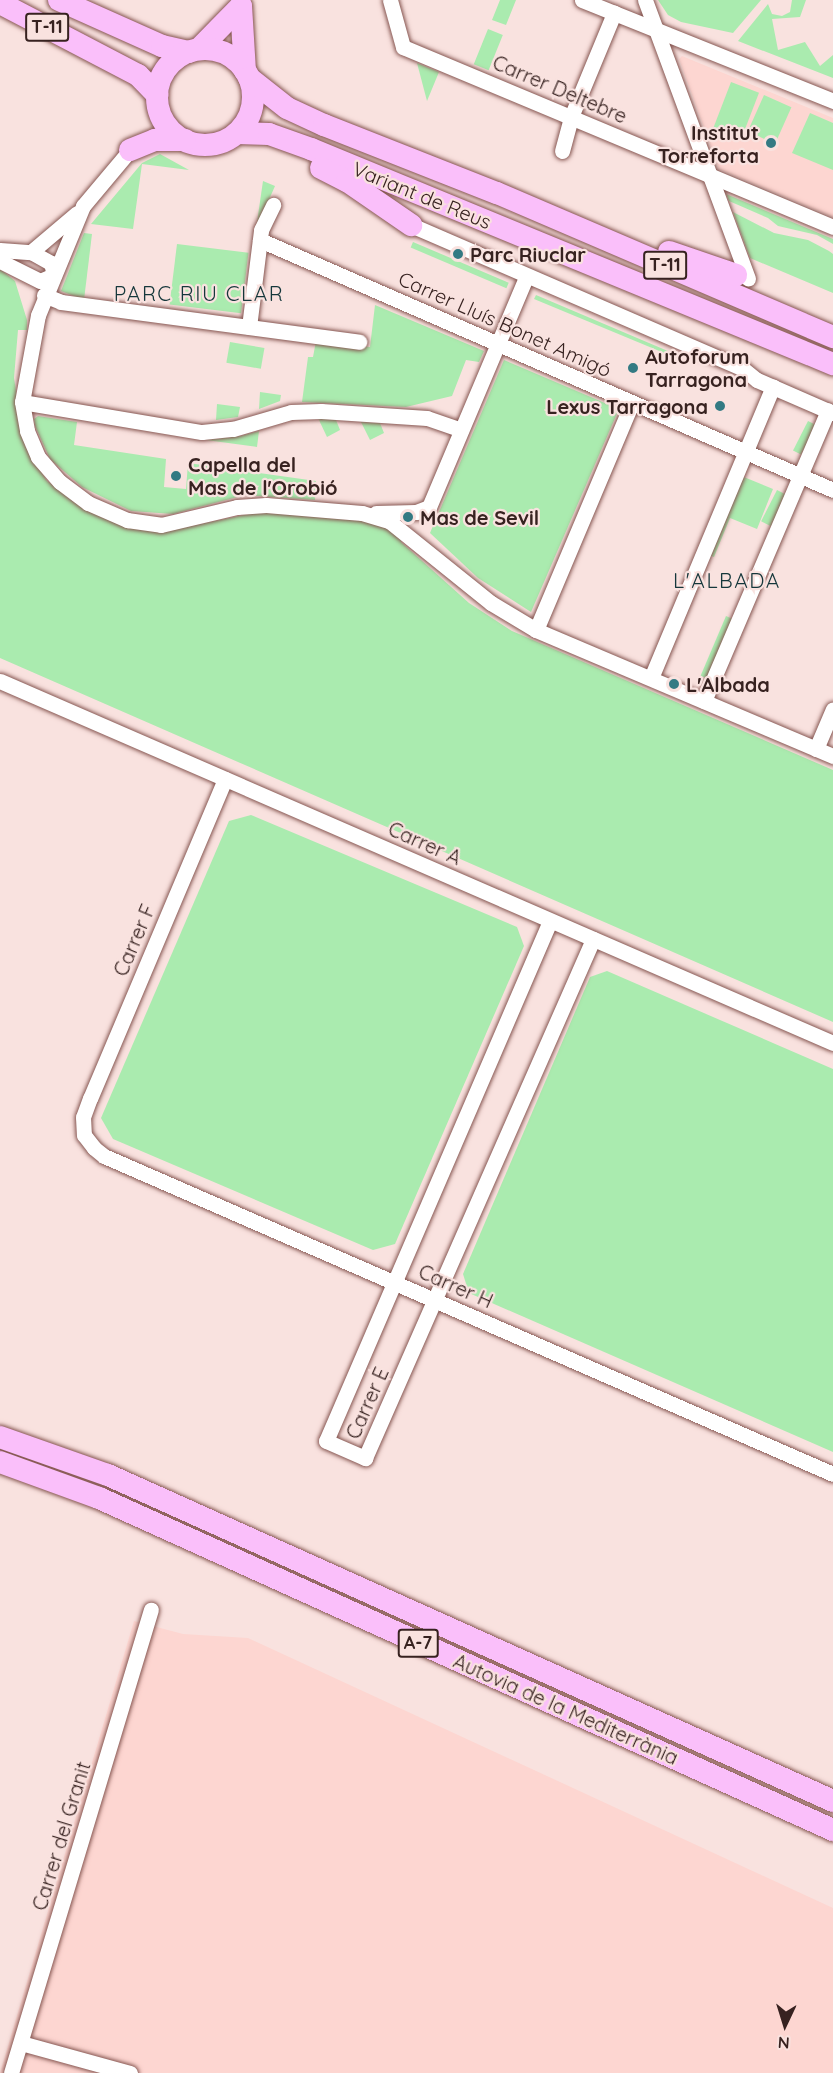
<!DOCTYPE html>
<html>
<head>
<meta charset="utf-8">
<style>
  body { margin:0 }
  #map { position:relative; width:833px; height:2073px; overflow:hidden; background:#f9e2df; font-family:Quicksand,sans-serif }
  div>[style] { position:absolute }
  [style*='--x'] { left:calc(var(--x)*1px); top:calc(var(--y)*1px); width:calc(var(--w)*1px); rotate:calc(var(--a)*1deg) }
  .built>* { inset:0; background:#fdd6d1 }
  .green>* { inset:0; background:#aaebaf; transform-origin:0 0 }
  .roads { filter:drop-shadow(0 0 2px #865651) drop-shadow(0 0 2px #865651) }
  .minor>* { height:15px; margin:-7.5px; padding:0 7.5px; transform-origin:7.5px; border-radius:7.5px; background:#fff }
  .highway>* { height:22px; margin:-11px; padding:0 11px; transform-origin:11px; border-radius:11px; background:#fabffa }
  .highway>.ring { margin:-11px; padding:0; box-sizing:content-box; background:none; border:22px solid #fabffa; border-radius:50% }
  .dots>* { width:16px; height:16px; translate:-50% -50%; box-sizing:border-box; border:3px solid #f9e2df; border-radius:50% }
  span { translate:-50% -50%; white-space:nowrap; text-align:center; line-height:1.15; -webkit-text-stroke:4.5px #f9e2df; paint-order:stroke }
  .shield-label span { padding:2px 4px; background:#f9e2df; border:2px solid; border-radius:4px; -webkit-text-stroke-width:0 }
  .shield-label { font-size:18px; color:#372220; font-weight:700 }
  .street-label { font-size:20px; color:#372220 }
  .poi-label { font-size:20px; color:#372220; font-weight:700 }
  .right { translate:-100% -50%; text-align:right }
  .left { translate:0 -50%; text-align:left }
  .neighbourhood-label { font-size:21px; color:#15373b; letter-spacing:1.5px }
  .north { position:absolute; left:755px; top:1995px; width:60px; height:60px; -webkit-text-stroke:4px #f9e2df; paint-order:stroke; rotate:184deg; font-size:16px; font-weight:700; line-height:24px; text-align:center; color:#372220 }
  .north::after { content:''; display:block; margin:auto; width:21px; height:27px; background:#372220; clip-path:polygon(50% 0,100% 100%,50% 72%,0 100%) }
</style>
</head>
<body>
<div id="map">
  <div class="built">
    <div style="clip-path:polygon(682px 56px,833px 118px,833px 217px,719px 169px,679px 59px)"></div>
    <div style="clip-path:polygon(134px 1621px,183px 1634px,248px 1638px,833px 1908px,833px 2073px,0 2073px)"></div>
  </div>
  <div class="green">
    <div style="clip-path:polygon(500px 0,516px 0,506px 25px,492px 20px)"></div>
    <div style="clip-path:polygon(658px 0,761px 0,733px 33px,681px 22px,668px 15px)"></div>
    <div style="clip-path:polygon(792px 0,806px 0,800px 17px,772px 19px,778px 50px,805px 42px,820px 66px,833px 55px,833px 78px,738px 41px,768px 4px,772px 14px,782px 16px,790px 12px)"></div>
    <div style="left:488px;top:29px;width:16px;height:38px;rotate:22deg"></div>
    <div style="clip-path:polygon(417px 63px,439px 72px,427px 101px)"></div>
    <div style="left:731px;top:82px;width:30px;height:51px;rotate:21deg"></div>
    <div style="left:764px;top:95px;width:30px;height:40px;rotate:24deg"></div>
    <div style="clip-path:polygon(810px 113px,833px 123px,833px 170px,792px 153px)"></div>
    <div style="clip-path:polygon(160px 154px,189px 170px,142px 164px,133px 229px,91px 224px,142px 163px)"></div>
    <div style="clip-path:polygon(263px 181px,275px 186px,256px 229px)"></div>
    <div style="clip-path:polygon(726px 194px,833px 239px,833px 244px,817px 235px,778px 226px,768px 218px,729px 201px)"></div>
    <div style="clip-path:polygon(733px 212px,774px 233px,808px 240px,829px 251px,833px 254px,833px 293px,750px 258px)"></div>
    <div style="clip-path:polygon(84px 233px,92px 234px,84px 300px,61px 291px)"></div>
    <div style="left:413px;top:242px;width:104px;height:6px;rotate:23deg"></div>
    <div style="left:177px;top:244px;width:72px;height:61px;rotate:7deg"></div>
    <div style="clip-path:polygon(0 269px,15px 281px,27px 320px,27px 330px,18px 330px,14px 378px,25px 446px,47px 481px,93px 513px,143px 530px,167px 531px,258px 512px,376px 522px,403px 538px,401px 542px,469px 603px,512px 631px,833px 770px,833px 1022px,0 658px)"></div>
    <div style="clip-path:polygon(536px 295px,682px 357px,681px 360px,534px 299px)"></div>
    <div style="clip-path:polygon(375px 305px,484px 351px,479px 362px,466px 360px,452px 396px,406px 407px,302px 402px,308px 357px,313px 357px,316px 341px,370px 347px)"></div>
    <div style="left:230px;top:342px;width:35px;height:21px;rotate:10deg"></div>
    <div style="clip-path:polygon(504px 360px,619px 409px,531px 612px,478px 578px,430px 533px)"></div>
    <div style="clip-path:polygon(260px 392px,281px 395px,280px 401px,259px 409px)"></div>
    <div style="clip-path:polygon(217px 404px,240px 407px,238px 417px,216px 420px)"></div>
    <div style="clip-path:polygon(38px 416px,77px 422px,74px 445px,166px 459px,164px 487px,186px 489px,188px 463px,316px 481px,315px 500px,245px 495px,173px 514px,131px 511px,82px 487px,50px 459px,35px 426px,34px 419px)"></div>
    <div style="clip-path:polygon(318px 418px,336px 420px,340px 430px,327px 437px)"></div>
    <div style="left:808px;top:421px;width:9px;height:33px;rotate:27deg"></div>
    <div style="clip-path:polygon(361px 422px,380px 423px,384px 433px,370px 440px)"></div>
    <div style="clip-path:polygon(259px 431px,257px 447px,206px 440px,241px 436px)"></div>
    <div style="clip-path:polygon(739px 475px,773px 489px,757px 529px,730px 518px,714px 557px,706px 554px)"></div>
    <div style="left:777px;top:490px;width:11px;height:35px;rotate:27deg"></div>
    <div style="left:726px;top:616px;width:8px;height:65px;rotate:23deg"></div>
    <div style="clip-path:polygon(251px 815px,517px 927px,524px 946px,395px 1244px,373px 1250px,113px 1139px,101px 1118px,229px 821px)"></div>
    <div style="clip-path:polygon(607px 971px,833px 1069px,833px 1452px,469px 1293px,463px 1274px,590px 977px)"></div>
  </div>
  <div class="roads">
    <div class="minor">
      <div style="--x:390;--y:0;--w:49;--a:74.5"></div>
      <div style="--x:403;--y:47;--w:466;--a:22.7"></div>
      <div style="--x:582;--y:0;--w:271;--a:21.9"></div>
      <div style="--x:645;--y:0;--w:297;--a:69.7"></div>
      <div style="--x:130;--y:150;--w:73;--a:130"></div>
      <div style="--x:83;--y:206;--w:118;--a:112.4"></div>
      <div style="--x:38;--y:315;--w:88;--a:100.4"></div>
      <div style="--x:22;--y:402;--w:29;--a:80"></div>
      <div style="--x:27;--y:431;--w:28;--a:67"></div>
      <div style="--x:38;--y:457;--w:33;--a:49"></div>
      <div style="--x:60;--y:482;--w:35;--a:37"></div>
      <div style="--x:88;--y:503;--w:43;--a:23.6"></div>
      <div style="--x:127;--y:520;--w:34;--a:8"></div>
      <div style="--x:161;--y:525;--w:78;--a:-13.3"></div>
      <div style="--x:237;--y:507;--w:29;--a:-4"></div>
      <div style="--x:266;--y:505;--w:96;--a:4.8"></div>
      <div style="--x:362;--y:513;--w:28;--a:17"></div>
      <div style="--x:389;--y:521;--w:131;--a:38.8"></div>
      <div style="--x:491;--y:603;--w:52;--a:31"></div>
      <div style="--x:536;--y:630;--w:323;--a:23"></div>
      <div style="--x:562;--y:151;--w:35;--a:-75"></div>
      <div style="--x:571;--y:117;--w:113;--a:-67.5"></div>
      <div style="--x:411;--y:225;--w:361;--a:23.4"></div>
      <div style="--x:742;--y:368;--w:19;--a:39"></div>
      <div style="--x:757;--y:380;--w:83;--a:23.5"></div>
      <div style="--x:260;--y:240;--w:625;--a:23.57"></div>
      <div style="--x:0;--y:250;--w:31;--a:4"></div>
      <div style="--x:31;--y:252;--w:23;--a:29"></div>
      <div style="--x:51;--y:263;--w:12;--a:76"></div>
      <div style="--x:54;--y:275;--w:15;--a:157"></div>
      <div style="--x:40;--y:281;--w:45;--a:-153.4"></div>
      <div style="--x:31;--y:252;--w:60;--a:-40.3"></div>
      <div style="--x:44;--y:295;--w:18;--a:22"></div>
      <div style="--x:61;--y:302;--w:301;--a:7.6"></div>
      <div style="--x:249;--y:327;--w:98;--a:-82.9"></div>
      <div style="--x:261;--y:230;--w:28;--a:-64"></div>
      <div style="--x:22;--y:402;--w:182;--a:9.5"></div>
      <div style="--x:202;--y:432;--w:31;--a:-6"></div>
      <div style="--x:233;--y:429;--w:60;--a:-16.3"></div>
      <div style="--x:291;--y:412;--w:30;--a:-2"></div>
      <div style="--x:321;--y:411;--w:106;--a:3.8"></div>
      <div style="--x:427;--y:418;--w:36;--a:19"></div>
      <div style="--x:376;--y:513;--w:40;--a:-1.4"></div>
      <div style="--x:416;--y:512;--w:14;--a:-21"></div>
      <div style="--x:429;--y:507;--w:250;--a:-67.1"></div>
      <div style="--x:536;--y:630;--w:246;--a:-67.1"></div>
      <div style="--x:651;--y:678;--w:316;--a:-67.3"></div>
      <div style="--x:0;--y:681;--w:908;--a:23.49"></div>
      <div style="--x:704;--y:701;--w:316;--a:-66.9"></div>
      <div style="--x:816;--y:749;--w:43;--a:-67"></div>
      <div style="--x:225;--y:779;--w:346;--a:112.9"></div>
      <div style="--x:90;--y:1098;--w:20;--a:110"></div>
      <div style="--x:83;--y:1117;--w:18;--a:87"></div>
      <div style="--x:84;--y:1135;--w:16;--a:52"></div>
      <div style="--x:94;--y:1148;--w:13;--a:39"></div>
      <div style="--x:104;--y:1156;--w:795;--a:23.57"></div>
      <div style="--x:550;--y:921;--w:566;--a:113.3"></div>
      <div style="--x:326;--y:1441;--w:43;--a:23.6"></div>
      <div style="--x:365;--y:1458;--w:567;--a:-66.28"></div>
      <div style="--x:21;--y:2043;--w:113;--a:15.4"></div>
      <div style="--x:11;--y:2073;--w:484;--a:-73.2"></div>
    </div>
    <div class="highway">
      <div style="--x:59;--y:0;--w:113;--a:24.1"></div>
      <div style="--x:162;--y:46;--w:27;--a:13"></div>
      <div style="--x:0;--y:3;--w:156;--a:27.6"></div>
      <div style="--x:138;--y:75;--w:28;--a:46"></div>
      <div style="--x:241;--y:6;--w:65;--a:86.5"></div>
      <div style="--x:199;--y:49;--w:60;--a:-45.7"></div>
      <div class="ring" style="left:157px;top:49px;width:74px;height:74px"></div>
      <div style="--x:249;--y:78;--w:48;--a:38.3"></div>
      <div style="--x:287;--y:108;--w:41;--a:24.7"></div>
      <div style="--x:324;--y:125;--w:186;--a:21.5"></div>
      <div style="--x:497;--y:193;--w:366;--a:23.2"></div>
      <div style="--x:237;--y:133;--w:32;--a:2"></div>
      <div style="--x:269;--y:134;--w:45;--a:19.7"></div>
      <div style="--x:311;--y:149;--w:565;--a:22.39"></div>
      <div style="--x:130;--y:150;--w:27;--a:-22"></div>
      <div style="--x:155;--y:140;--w:30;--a:0"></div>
      <div style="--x:321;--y:168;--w:29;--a:27"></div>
      <div style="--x:347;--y:181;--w:78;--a:34.5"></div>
      <div style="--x:669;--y:252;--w:71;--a:18.9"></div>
      <div style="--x:0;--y:1437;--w:114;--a:19.4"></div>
      <div style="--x:108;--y:1475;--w:795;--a:24.21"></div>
      <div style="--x:0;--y:1462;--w:105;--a:20"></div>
      <div style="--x:99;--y:1498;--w:806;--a:24.34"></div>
    </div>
  </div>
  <div class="dots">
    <div style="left:771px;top:143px;background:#337a83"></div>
    <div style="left:458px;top:254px;background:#337a83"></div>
    <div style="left:633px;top:368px;background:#337a83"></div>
    <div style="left:720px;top:406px;background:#337a83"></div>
    <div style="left:176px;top:476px;background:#337a83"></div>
    <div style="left:408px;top:517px;background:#337a83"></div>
    <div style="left:674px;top:684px;background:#337a83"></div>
  </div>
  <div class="shield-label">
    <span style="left:47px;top:27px">T-11</span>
    <span style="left:665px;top:265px">T-11</span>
    <span style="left:418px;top:1643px">A-7</span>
  </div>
  <div class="street-label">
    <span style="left:560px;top:89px;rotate:23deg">Carrer Deltebre</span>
    <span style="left:422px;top:195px;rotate:22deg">Variant de Reus</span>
    <span style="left:505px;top:324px;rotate:24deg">Carrer Lluís Bonet Amigó</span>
    <span style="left:425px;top:843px;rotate:24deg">Carrer A</span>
    <span style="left:134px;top:940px;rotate:-67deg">Carrer F</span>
    <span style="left:456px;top:1286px;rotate:24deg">Carrer H</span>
    <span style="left:367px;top:1403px;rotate:-66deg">Carrer E</span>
    <span style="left:566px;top:1709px;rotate:24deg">Autovia de la Mediterrània</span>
    <span style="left:61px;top:1836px;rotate:-73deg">Carrer del Granit</span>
  </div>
  <div class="poi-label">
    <span class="right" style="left:759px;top:144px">Institut<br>Torreforta</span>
    <span class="left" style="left:470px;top:254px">Parc Riuclar</span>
    <span class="left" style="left:645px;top:368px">Autoforum<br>Tarragona</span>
    <span class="right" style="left:708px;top:406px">Lexus Tarragona</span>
    <span class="left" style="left:188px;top:476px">Capella del<br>Mas de l'Orobió</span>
    <span class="left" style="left:420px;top:517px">Mas de Sevil</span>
    <span class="left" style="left:686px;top:684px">L'Albada</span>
  </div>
  <div class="neighbourhood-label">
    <span style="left:199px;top:293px">PARC RIU CLAR</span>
    <span style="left:727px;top:580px">L'ALBADA</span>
  </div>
  <div class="north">N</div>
</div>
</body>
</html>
